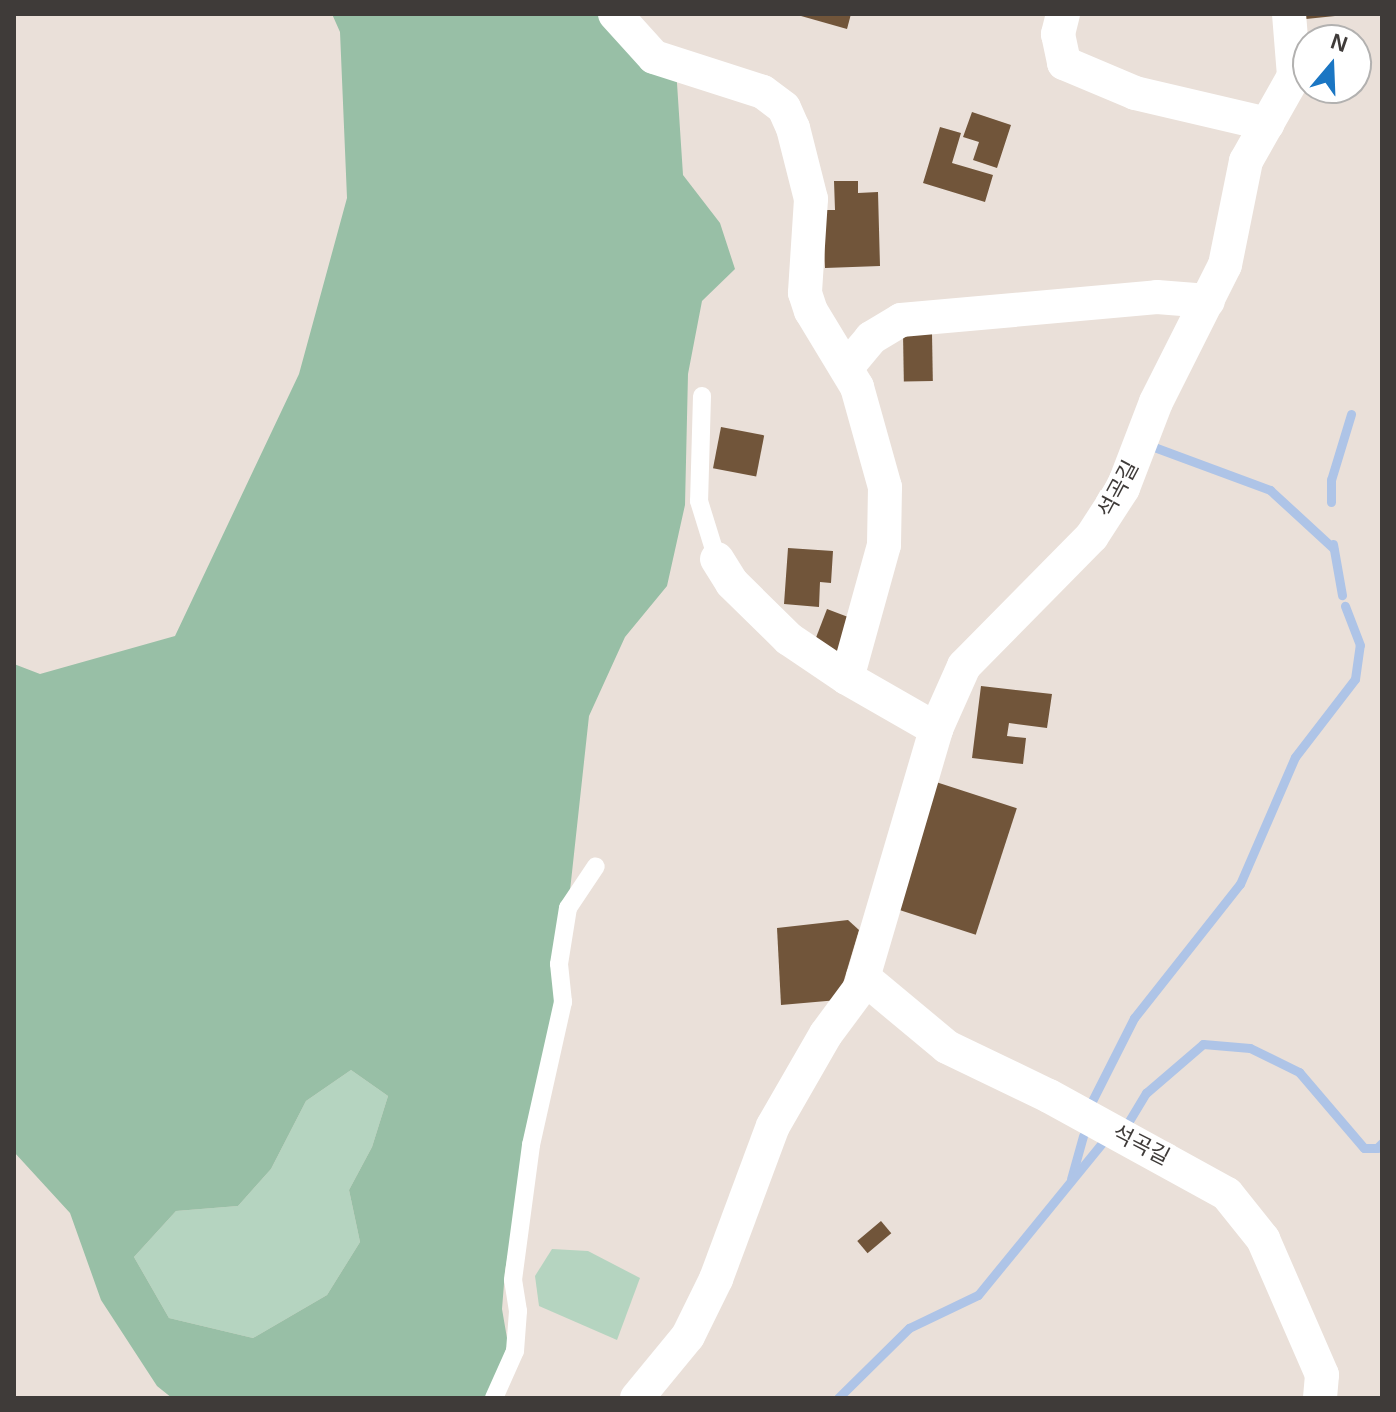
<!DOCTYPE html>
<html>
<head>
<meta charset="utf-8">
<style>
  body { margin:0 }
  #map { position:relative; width:1396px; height:1412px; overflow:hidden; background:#eae0d9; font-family:Helvetica,"Noto Sans KR",sans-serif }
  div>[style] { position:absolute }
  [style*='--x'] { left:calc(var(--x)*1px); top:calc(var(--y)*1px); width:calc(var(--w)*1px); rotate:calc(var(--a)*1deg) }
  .green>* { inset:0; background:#b5d4c0 }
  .forest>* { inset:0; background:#98bfa6 }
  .stream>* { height:9px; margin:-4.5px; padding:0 4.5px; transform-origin:4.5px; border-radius:4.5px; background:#aec4e7 }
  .building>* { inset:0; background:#71553a; transform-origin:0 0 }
  .service>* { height:18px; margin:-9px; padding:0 9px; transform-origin:9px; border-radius:9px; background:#fff }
  .minor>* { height:34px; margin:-17px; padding:0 17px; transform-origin:17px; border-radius:17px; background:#fff }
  span { translate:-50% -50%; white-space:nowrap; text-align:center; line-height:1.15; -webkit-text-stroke:8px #fff; paint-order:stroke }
  .street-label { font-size:22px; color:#3f3b39 }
  .frame { position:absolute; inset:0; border:16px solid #3f3b39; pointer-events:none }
  .north { position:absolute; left:1292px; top:24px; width:80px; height:80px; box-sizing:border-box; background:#fff; border:2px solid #b2b1b0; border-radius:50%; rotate:19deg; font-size:22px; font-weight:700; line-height:32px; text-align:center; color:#3f3b39 }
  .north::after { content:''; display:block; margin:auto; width:28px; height:36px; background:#1b76c3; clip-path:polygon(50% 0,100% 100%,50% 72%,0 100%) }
</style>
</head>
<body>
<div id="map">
  <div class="green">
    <div style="clip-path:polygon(351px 1070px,388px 1096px,372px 1147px,349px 1190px,360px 1242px,327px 1295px,253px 1338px,169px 1318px,134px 1257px,176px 1211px,238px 1206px,271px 1169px,306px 1101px)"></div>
    <div style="clip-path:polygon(552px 1249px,588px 1251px,640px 1278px,617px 1340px,539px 1306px,535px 1276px)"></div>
  </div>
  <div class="forest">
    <div style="clip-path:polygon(evenodd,332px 14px,615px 14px,676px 68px,683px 175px,720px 223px,735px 269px,702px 301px,688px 374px,685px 505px,667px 586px,625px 637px,589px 716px,563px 955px,505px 1271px,502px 1309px,508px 1344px,489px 1398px,172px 1398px,157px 1386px,101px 1300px,70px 1213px,14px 1152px,14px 664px,40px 674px,175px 636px,299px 374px,347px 198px,340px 32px,332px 14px,351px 1070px,388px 1096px,372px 1147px,349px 1190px,360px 1242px,327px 1295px,253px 1338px,169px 1318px,134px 1257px,176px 1211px,238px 1206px,271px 1169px,306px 1101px,351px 1070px)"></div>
  </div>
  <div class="stream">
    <div style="--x:1154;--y:447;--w:124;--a:20.3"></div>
    <div style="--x:1270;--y:490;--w:86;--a:42.6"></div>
    <div style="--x:1331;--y:502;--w:22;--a:-90"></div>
    <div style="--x:1331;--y:480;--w:69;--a:-73.1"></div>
    <div style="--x:1333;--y:544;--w:52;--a:80"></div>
    <div style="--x:1089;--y:1107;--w:100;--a:-63.2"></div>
    <div style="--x:1134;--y:1018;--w:171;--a:-51.7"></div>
    <div style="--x:1240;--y:884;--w:138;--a:-66.6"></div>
    <div style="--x:1295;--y:757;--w:98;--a:-52.4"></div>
    <div style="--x:1355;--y:679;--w:34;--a:-82"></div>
    <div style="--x:1360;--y:645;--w:42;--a:-111"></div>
    <div style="--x:1129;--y:1121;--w:33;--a:-59"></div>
    <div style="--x:1146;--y:1093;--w:75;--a:-40.7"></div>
    <div style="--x:1203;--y:1044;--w:47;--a:4.9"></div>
    <div style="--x:1250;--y:1048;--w:55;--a:26.1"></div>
    <div style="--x:1299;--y:1072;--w:100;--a:49.5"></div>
    <div style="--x:1364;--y:1148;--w:13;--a:0"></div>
    <div style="--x:1377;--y:1148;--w:7;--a:-45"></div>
    <div style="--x:1071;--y:1179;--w:45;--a:-74.4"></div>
    <div style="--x:838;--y:1398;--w:100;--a:-44.6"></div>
    <div style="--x:909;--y:1328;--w:76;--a:-25.6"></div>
    <div style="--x:978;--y:1295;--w:198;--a:-50.8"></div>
  </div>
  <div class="building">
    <div style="clip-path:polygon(794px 14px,851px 14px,847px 29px)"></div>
    <div style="clip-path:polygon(1305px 14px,1335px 14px,1335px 16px,1306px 19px)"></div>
    <div style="clip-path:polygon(972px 112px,1011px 125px,997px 168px,973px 160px,979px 142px,963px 137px)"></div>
    <div style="clip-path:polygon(940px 127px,961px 133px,952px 163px,993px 175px,985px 202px,923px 183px)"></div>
    <div style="clip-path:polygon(834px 181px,858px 181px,858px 193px,878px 192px,880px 266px,825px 268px,823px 210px,835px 210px)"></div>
    <div style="left:932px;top:333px;width:48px;height:29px;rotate:89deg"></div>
    <div style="left:721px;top:427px;width:44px;height:42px;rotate:11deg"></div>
    <div style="clip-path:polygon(788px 548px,833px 551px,831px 583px,820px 582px,819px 607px,784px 604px)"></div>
    <div style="left:827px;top:609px;width:31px;height:37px;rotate:21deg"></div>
    <div style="clip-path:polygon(981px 686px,1052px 694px,1047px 728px,1009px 723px,1007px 736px,1026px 738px,1023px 764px,972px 758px)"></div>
    <div style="left:936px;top:782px;width:85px;height:133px;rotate:18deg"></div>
    <div style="clip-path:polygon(848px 920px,859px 930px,838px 1000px,781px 1005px,777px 928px)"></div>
    <div style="left:881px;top:1221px;width:16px;height:31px;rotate:50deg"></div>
  </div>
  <div class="service">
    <div style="--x:702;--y:396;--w:105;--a:91.6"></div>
    <div style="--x:699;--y:501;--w:61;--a:72.8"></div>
    <div style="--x:494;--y:1398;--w:51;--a:-65.9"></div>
    <div style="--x:515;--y:1351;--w:40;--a:-85.7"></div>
    <div style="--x:518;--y:1311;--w:31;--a:-99"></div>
    <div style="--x:513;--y:1280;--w:136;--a:-82.4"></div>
    <div style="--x:531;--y:1145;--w:147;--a:-77.4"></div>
    <div style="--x:563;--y:1002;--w:38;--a:-96"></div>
    <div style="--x:559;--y:964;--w:57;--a:-80.9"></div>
    <div style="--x:568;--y:908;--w:50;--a:-56.3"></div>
  </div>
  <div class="minor">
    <div style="--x:615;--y:14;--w:58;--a:47.8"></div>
    <div style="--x:654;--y:57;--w:114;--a:17.8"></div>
    <div style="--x:763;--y:92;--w:26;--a:37"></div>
    <div style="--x:784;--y:108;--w:22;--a:66"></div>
    <div style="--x:793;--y:128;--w:73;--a:75.8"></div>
    <div style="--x:811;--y:199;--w:94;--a:93.7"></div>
    <div style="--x:805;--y:293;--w:19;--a:72"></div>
    <div style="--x:811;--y:311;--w:89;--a:58.8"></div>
    <div style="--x:857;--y:387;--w:104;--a:74.4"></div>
    <div style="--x:885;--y:487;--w:58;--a:91"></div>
    <div style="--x:884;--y:545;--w:138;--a:105.5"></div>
    <div style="--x:847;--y:678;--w:103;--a:29.8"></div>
    <div style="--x:1063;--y:14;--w:21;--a:104"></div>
    <div style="--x:1058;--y:34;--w:30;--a:78"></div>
    <div style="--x:1064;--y:63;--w:77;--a:22.9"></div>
    <div style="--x:1135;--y:93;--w:136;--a:13.2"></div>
    <div style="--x:847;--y:367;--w:38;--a:-50"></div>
    <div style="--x:871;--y:338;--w:35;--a:-31"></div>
    <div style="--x:901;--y:320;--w:257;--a:-5.1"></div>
    <div style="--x:1157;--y:297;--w:51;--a:4.5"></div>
    <div style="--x:717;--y:559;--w:28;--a:58"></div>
    <div style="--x:732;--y:583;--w:80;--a:44.5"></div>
    <div style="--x:789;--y:639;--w:70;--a:33.9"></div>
    <div style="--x:863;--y:977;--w:109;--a:39.8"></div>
    <div style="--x:947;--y:1047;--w:113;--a:25.7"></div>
    <div style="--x:1049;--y:1096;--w:203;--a:28.8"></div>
    <div style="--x:1227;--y:1194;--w:58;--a:51.3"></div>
    <div style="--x:1263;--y:1239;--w:148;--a:66.5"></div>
    <div style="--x:1322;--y:1375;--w:23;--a:95"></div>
    <div style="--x:637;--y:1398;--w:80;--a:-50.6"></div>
    <div style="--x:688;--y:1336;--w:64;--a:-63.8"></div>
    <div style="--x:716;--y:1279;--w:163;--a:-69.6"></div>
    <div style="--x:773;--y:1126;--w:106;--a:-60.1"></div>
    <div style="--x:826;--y:1034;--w:57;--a:-53.5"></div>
    <div style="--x:860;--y:988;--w:270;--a:-73.6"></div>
    <div style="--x:936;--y:729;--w:69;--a:-66"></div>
    <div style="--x:964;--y:666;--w:182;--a:-45.4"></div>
    <div style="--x:1092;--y:536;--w:57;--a:-57.1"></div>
    <div style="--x:1123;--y:488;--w:92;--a:-69"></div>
    <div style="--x:1156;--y:402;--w:153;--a:-63.3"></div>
    <div style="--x:1225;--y:265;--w:106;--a:-78.6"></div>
    <div style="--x:1246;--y:161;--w:98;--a:-60.5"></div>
    <div style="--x:1294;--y:76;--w:62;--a:-94.6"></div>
  </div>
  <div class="street-label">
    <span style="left:1118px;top:489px;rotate:-62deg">석곡길</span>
    <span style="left:1141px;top:1145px;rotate:27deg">석곡길</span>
  </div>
  <div class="frame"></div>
  <div class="north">N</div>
</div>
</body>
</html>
